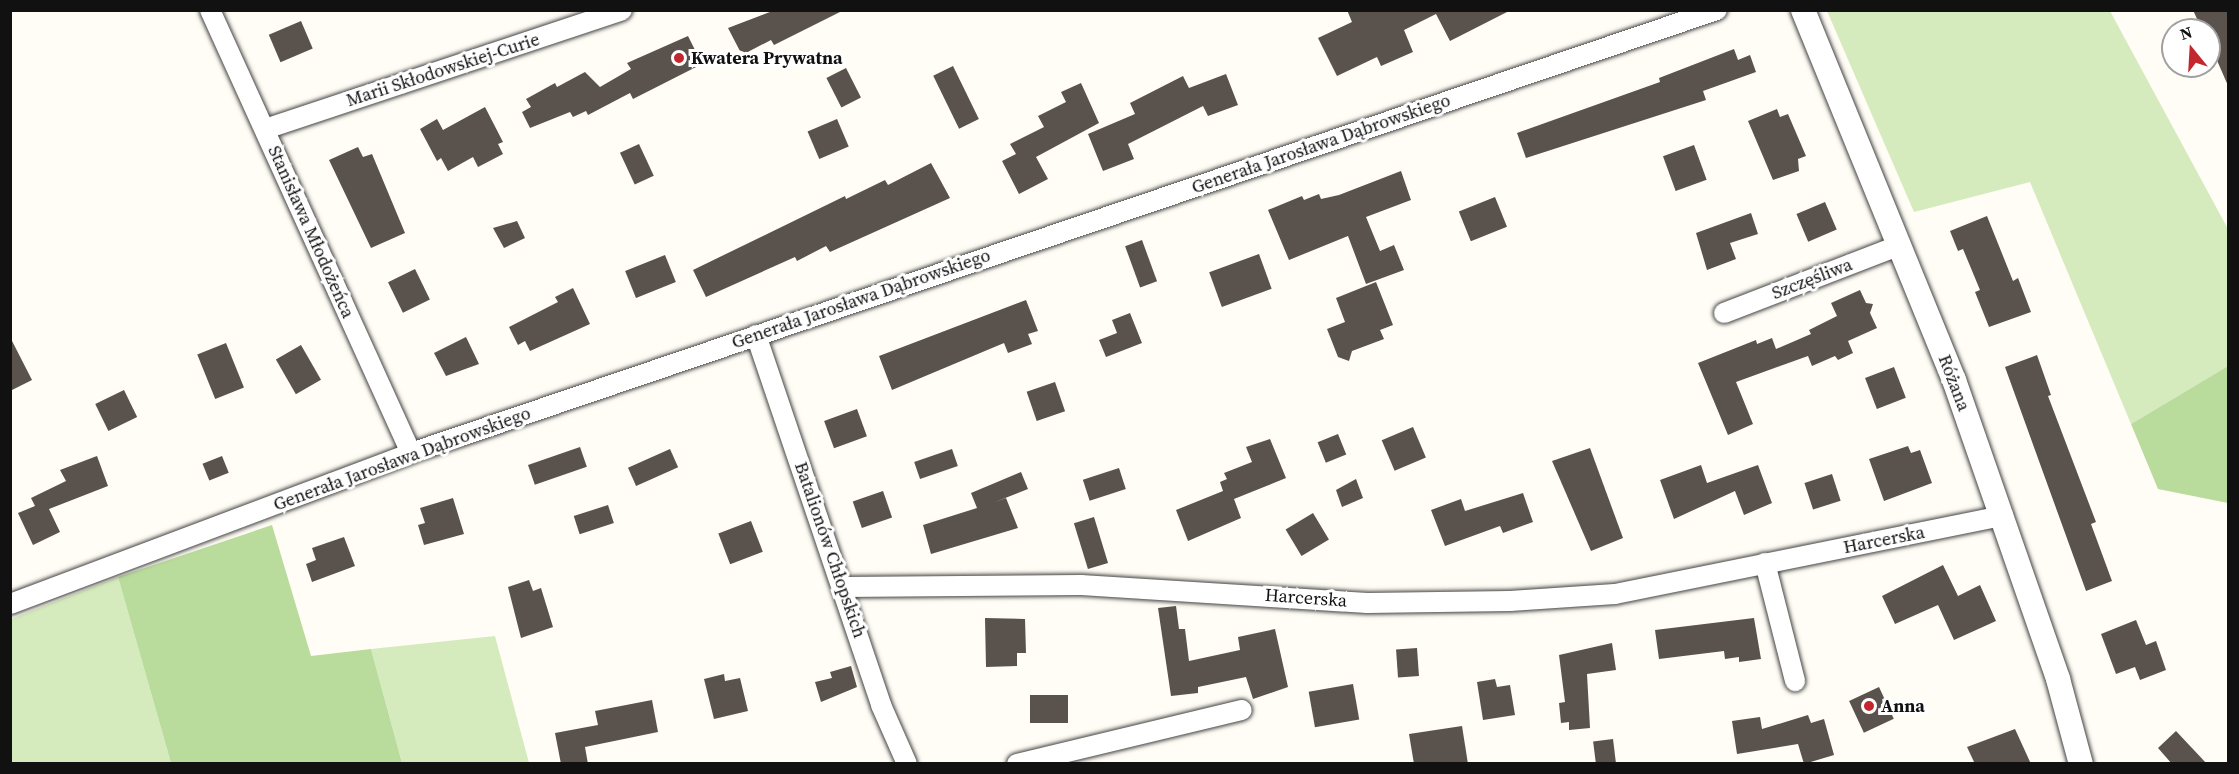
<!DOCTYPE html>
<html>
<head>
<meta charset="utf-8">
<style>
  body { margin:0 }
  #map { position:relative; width:2239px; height:774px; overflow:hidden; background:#fffdf5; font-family:"Source Serif 4",serif }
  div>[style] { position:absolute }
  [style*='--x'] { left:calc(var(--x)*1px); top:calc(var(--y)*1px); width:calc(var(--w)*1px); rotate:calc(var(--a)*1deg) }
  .green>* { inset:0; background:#d5ebbd }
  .forest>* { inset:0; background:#b9dc9c }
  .building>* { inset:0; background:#5a524d; transform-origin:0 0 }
  .roads { filter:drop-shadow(0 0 2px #444) drop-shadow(0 0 2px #444) }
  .minor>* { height:20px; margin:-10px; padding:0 10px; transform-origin:10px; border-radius:10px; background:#fff }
  .tertiary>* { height:24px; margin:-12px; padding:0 12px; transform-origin:12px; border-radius:12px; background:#fff }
  .dots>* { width:16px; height:16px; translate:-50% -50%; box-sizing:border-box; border:3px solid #fff; border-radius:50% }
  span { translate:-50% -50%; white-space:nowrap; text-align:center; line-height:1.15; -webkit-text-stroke:6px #fff; paint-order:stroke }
  .poi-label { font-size:18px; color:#111; font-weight:700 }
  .left { translate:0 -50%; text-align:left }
  .street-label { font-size:18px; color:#111 }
  .frame { position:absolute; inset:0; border:12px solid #111; pointer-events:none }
  .north { position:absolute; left:2161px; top:18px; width:60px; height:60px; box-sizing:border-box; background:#fff; border:2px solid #a0a0a0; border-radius:50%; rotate:342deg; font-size:16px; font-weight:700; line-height:24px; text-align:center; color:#111 }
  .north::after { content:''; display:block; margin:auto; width:21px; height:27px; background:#c4262e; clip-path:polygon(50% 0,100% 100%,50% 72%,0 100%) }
</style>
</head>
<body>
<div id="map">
  <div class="green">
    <div style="clip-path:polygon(1827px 11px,2110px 11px,2228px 229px,2228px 366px,2131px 424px,2030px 182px,1914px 212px)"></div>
    <div style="clip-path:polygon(118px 577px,171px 763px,11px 763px,11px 619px)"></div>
    <div style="clip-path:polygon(495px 636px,529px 763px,402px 763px,371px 649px)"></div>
  </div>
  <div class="forest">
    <div style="clip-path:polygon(2228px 366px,2228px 503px,2158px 489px,2131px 424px)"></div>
    <div style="clip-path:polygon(272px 525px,311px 656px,371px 649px,402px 763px,171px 763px,118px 577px)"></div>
  </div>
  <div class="building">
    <div style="clip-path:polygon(775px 10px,844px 10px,774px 45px,771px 40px,742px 55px,728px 28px)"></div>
    <div style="clip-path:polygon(1347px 10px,1511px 10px,1450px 41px,1436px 14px,1404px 30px,1413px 52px,1381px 66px,1377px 57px,1337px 76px,1318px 38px,1352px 22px)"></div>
    <div style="clip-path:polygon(2193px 10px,2229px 10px,2229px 88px,2209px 42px,2209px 30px,2202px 30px)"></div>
    <div style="left:301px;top:21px;width:30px;height:35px;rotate:67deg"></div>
    <div style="clip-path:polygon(688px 36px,702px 64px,633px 99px,630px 93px,588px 115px,586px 111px,573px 117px,570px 112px,530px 128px,522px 112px,531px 107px,526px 99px,555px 83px,557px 87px,585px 72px,600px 87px,631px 69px,627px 63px)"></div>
    <div style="clip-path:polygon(1734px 49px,1738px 60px,1750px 55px,1756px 72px,1703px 91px,1706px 100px,1526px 158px,1517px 133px,1660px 82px,1659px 78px)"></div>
    <div style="left:953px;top:66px;width:59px;height:22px;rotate:64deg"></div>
    <div style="left:846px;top:68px;width:33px;height:22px;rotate:63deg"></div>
    <div style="clip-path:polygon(1226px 74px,1238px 105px,1208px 116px,1203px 106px,1128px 144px,1134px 159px,1103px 171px,1088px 134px,1135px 114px,1130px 103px,1183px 76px,1189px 88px)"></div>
    <div style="clip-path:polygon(1081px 83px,1099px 123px,1036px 157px,1048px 179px,1019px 194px,1002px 161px,1016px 154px,1010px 144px,1044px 127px,1038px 116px,1066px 102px,1061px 92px)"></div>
    <div style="clip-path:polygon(485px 107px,503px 142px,498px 144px,503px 154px,478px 167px,473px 157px,448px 171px,441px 158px,437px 161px,420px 129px,437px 119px,443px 130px)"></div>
    <div style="clip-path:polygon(1777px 109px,1780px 117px,1788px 114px,1806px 156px,1798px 159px,1799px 171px,1773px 180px,1748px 121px)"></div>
    <div style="left:837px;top:119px;width:30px;height:32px;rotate:67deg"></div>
    <div style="left:639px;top:144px;width:35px;height:21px;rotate:65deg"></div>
    <div style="left:1694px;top:145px;width:37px;height:33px;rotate:70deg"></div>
    <div style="clip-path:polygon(358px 147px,363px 157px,372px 154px,405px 233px,371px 248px,329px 160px)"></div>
    <div style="clip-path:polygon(931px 163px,950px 198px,830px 252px,826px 246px,797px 261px,795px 257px,706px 297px,693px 270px,845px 196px,846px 199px,885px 180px,888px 185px)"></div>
    <div style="clip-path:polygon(1401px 171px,1411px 200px,1366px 217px,1380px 251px,1394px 245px,1404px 270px,1366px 284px,1348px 236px,1289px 260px,1268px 210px,1302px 196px,1304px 200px,1319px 194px,1321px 199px,1339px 195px)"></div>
    <div style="left:1495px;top:197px;width:32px;height:39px;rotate:68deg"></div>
    <div style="left:1825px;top:202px;width:30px;height:31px;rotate:67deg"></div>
    <div style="clip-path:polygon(1751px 213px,1758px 234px,1730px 243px,1736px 259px,1707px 270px,1696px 233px)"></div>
    <div style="clip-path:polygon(1987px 216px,2013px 281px,2018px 278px,2031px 312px,1989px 327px,1975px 292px,1980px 290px,1963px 249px,1958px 251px,1950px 231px)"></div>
    <div style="clip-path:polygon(517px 221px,525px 238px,504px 248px,493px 228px)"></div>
    <div style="left:1142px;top:240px;width:44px;height:18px;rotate:70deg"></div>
    <div style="left:1259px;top:254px;width:37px;height:53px;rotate:70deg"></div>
    <div style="left:665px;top:255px;width:29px;height:43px;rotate:68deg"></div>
    <div style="left:415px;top:269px;width:34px;height:30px;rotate:64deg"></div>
    <div style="clip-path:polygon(1376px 282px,1393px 325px,1380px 330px,1384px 339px,1352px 351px,1349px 361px,1338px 357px,1327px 329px,1345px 322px,1336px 298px)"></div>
    <div style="clip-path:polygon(573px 288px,590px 324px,530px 351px,525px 341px,518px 345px,509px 327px,558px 302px,555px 297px)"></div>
    <div style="clip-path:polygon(1860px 290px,1866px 303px,1873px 304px,1870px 313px,1877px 328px,1848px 341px,1853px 353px,1838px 360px,1835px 356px,1812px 366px,1808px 356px,1736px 382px,1753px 424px,1728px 435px,1698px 363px,1756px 340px,1757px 344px,1772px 338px,1776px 349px,1811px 334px,1809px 330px,1837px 316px,1831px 303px)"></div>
    <div style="clip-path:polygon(1026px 300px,1038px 331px,1028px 334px,1032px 344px,1008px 353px,1004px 343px,892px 390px,879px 356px)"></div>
    <div style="clip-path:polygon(1130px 313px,1142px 343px,1106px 357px,1099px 340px,1117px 333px,1112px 320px)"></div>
    <div style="clip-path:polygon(10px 337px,32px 380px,10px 391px)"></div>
    <div style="clip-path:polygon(466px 337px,479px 364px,446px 376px,434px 353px)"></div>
    <div style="left:226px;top:343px;width:48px;height:31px;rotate:68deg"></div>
    <div style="left:301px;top:345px;width:40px;height:29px;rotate:60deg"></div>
    <div style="clip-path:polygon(2037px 355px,2051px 395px,2048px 396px,2096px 522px,2091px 524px,2112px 581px,2086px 591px,2005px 367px)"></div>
    <div style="left:1894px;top:367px;width:33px;height:31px;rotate:69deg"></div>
    <div style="left:1055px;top:382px;width:31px;height:30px;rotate:71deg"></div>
    <div style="left:124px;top:390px;width:30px;height:32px;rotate:64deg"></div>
    <div style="left:857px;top:409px;width:29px;height:35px;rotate:70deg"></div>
    <div style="left:1413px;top:427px;width:33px;height:34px;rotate:67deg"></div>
    <div style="left:1338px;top:434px;width:22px;height:22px;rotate:68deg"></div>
    <div style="clip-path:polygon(1270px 439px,1286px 478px,1234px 499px,1241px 518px,1188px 541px,1176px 510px,1223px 491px,1220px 482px,1227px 479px,1224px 473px,1252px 462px,1246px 447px)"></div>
    <div style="clip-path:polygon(1908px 446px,1911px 453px,1920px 450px,1932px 483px,1884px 501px,1869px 459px)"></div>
    <div style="left:580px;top:447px;width:21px;height:55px;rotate:71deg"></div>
    <div style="clip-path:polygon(1590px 448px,1623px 538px,1591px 551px,1552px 461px)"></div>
    <div style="left:670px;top:449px;width:20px;height:46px;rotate:66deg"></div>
    <div style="left:952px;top:449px;width:18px;height:40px;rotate:71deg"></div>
    <div style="clip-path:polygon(97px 456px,108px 486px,49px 509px,60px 532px,33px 545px,18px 513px,35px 506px,31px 498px,66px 481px,60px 470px)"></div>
    <div style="left:222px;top:456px;width:18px;height:21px;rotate:68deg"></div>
    <div style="clip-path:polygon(1701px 465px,1707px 483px,1758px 465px,1772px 503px,1744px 515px,1735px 491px,1674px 519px,1660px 480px)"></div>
    <div style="left:1119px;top:468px;width:22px;height:38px;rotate:72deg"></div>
    <div style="clip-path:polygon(1021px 472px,1028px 489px,995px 502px,1006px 498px,1018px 528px,931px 554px,923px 525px,977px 508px,971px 493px)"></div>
    <div style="left:1832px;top:474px;width:28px;height:29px;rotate:72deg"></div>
    <div style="clip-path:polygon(1356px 479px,1363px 498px,1342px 507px,1336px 490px)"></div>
    <div style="left:883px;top:491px;width:28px;height:32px;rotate:71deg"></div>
    <div style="clip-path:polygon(1523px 493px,1533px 522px,1503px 533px,1500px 526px,1445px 546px,1431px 510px,1461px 499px,1465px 511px)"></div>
    <div style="clip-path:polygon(453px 498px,464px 534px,424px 545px,418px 525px,425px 523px,420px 508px)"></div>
    <div style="left:608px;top:505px;width:19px;height:36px;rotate:72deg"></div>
    <div style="left:1313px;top:513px;width:31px;height:32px;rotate:59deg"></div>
    <div style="left:1094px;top:517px;width:48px;height:21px;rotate:73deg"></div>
    <div style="left:751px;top:521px;width:33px;height:35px;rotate:69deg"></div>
    <div style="clip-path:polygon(344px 537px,355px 566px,312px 582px,306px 564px,316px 560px,312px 548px)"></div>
    <div style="clip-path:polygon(1943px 565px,1958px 596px,1980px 585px,1996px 621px,1954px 640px,1938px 605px,1895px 624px,1882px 596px)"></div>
    <div style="clip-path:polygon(529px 580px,533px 591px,541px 588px,553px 627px,521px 638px,508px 587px)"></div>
    <div style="clip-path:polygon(1176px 606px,1179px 629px,1185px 629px,1189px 661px,1240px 650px,1238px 637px,1275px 629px,1288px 687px,1253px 699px,1246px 677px,1198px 687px,1198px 693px,1171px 696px,1158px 608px)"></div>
    <div style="clip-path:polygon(985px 618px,1025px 619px,1026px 653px,1017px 653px,1017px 666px,986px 667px)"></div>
    <div style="clip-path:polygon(1754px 618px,1761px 659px,1739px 662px,1739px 657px,1725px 659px,1724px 651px,1659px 659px,1655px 630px)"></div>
    <div style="clip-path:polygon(2136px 620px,2146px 645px,2156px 641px,2166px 670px,2140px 680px,2135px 667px,2116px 674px,2101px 634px)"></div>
    <div style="clip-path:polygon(1612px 643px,1616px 670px,1587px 674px,1590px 728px,1569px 730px,1569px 722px,1561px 723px,1559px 703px,1565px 702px,1559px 655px)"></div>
    <div style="left:1417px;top:648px;width:28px;height:21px;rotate:86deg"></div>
    <div style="clip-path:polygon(851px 666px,857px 687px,821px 702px,815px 682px,832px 678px,830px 672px)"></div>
    <div style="clip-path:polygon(724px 674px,725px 681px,740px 678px,748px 711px,714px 719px,704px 679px)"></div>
    <div style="clip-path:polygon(1495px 679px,1497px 687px,1510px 685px,1515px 715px,1483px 720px,1477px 682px)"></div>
    <div style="left:1353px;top:684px;width:36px;height:45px;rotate:80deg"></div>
    <div style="left:1879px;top:687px;width:35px;height:33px;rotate:65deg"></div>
    <div style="left:1068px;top:695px;width:28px;height:38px;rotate:90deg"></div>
    <div style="clip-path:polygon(652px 700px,658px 732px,585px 747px,588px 764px,561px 764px,555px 733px,598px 725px,595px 711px)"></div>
    <div style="clip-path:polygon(1808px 715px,1811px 723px,1824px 719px,1834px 755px,1804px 764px,1798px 744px,1737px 754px,1732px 721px,1760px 717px,1762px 729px)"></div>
    <div style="clip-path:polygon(1462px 726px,1468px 764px,1414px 764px,1409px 734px)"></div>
    <div style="clip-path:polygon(2015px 729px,2031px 764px,1975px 764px,1967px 747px)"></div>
    <div style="clip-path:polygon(2176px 731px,2207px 764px,2172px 764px,2158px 748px)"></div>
    <div style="left:1613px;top:739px;width:25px;height:20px;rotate:83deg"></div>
  </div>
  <div class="roads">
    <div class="minor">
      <div style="--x:210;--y:10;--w:486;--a:65.6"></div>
      <div style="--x:265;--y:129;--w:376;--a:-18.4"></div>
      <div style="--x:1724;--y:313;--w:189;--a:-21.1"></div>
      <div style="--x:756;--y:335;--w:391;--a:71.3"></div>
      <div style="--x:881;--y:705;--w:64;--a:66.2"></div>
      <div style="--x:1765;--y:563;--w:122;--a:75.7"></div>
      <div style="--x:844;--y:587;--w:237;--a:-0.5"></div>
      <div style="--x:1081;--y:585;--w:287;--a:3.6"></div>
      <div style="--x:1367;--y:603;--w:143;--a:-0.8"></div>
      <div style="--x:1510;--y:601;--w:105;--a:-3.8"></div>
      <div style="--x:1615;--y:594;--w:396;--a:-11.4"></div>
      <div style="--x:10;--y:604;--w:428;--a:-20.6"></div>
      <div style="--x:411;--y:453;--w:1379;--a:-18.74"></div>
      <div style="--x:1017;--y:764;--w:231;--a:-13.5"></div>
    </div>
    <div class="tertiary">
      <div style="--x:1803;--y:10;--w:400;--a:67.8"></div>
      <div style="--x:1954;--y:380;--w:317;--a:70.8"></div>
      <div style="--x:2058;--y:679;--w:88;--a:74.9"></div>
    </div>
  </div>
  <div class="dots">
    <div style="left:679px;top:58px;background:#c4262e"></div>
    <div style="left:1869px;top:706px;background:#c4262e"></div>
  </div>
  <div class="poi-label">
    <span class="left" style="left:691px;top:58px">Kwatera Prywatna</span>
    <span class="left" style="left:1881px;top:706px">Anna</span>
  </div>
  <div class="street-label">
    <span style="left:443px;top:70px;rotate:-18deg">Marii Skłodowskiej-Curie</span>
    <span style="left:1321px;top:144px;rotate:-19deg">Generała Jarosława Dąbrowskiego</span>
    <span style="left:311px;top:232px;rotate:66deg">Stanisława Młodożeńca</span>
    <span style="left:1812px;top:279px;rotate:-21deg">Szczęśliwa</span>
    <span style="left:861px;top:299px;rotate:-19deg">Generała Jarosława Dąbrowskiego</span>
    <span style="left:1954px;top:383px;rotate:69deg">Różana</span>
    <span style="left:402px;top:459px;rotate:-20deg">Generała Jarosława Dąbrowskiego</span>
    <span style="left:1884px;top:540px;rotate:-11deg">Harcerska</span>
    <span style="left:830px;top:550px;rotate:71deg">Batalionów Chłopskich</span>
    <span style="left:1306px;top:598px;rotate:4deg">Harcerska</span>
  </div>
  <div class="frame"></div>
  <div class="north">N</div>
</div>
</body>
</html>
